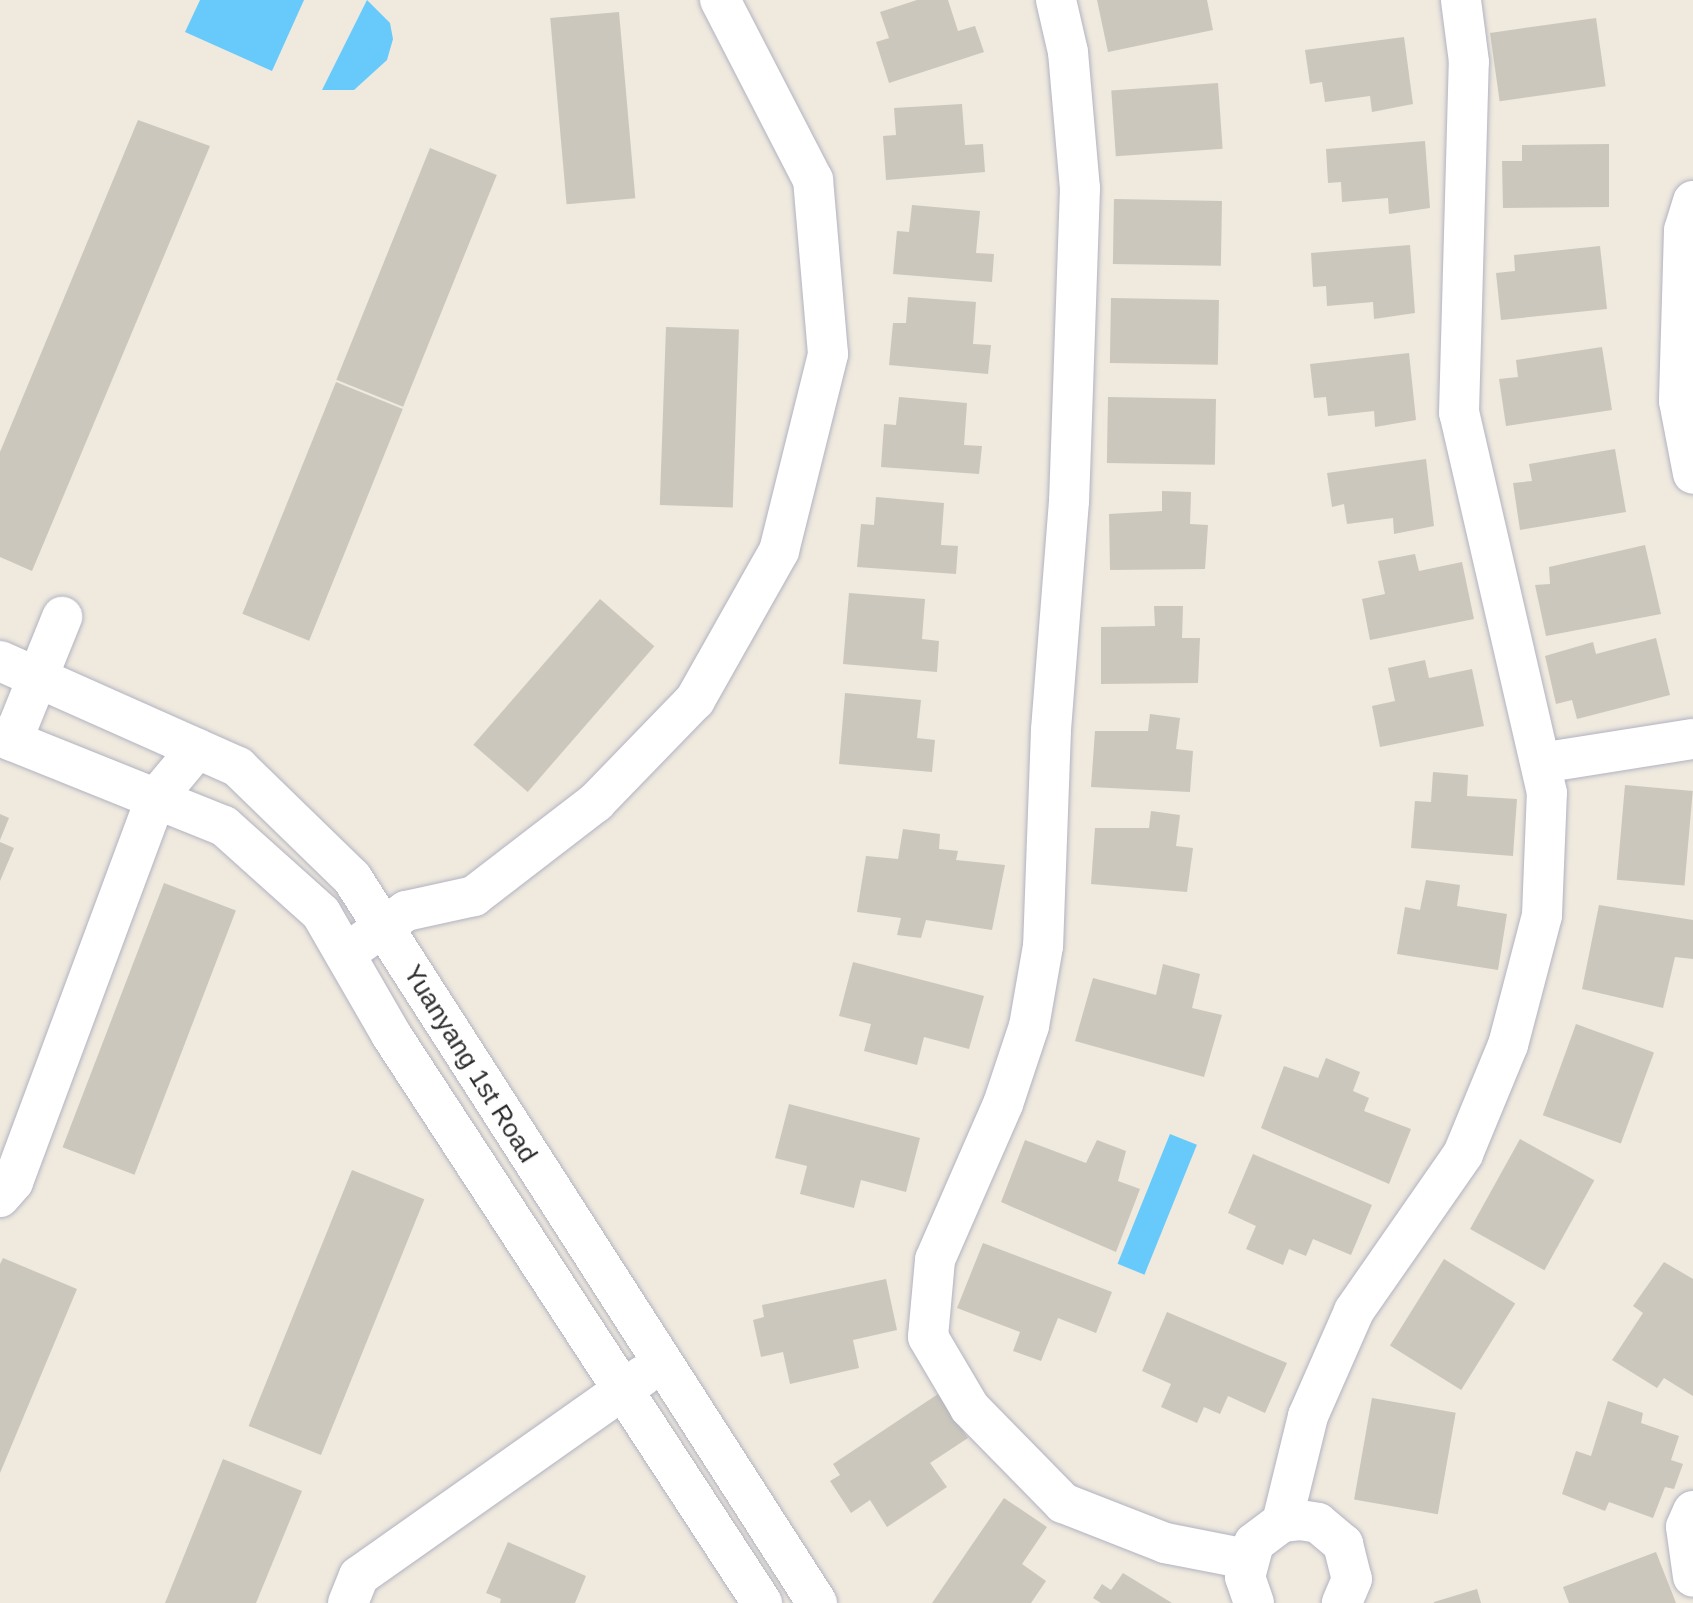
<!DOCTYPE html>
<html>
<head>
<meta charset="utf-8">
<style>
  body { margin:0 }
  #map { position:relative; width:1693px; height:1603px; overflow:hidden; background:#efe9de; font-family:Arial,sans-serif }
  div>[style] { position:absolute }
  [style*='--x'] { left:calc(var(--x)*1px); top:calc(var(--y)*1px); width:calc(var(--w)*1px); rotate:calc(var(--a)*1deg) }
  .water>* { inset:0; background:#67cafb; transform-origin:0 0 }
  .building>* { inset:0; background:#cbc7bc; transform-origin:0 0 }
  .roads { filter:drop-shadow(0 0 2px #b2b3c1) drop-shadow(0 0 2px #b2b3c1) }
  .minor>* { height:40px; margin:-20px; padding:0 20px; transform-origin:20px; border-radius:20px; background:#fff }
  span { translate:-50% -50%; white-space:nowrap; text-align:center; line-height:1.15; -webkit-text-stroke:7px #fff; paint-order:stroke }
  .street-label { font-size:26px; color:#2d2d2d }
</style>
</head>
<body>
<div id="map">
  <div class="water">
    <div style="clip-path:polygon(200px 0,304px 0,272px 71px,185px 32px)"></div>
    <div style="clip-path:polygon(367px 0,390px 23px,393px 39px,387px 60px,354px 90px,322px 90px)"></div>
    <div style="left:1170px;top:1134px;width:29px;height:140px;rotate:22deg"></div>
  </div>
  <div class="building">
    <div style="clip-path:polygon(917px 0,948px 0,958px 31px,975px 26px,984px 52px,889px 83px,876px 42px,889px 38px,880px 12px)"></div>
    <div style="clip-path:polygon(1097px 0,1207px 0,1213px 30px,1108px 52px)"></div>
    <div style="left:619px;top:12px;width:187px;height:69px;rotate:85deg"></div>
    <div style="left:1596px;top:18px;width:69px;height:107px;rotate:82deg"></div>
    <div style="clip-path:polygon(1404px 37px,1413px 104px,1372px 112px,1370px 96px,1325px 102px,1322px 82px,1310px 84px,1305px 50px)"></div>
    <div style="left:1218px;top:83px;width:66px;height:107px;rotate:86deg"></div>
    <div style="clip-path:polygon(962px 104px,965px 145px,983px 144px,985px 172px,886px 180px,883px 136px,896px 135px,894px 108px)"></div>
    <div style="clip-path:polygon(138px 120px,210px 146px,32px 571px,0 557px,0 452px)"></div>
    <div style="clip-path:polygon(1425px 141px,1430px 208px,1389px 214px,1388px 198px,1342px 202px,1341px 182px,1328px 183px,1326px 149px)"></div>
    <div style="clip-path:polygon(1609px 144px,1609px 207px,1503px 208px,1502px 161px,1522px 161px,1522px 145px)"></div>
    <div style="left:430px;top:148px;width:72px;height:250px;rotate:22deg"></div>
    <div style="left:1114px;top:199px;width:108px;height:65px;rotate:1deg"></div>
    <div style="clip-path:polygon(912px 205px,980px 211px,976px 253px,994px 254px,992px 282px,893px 274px,897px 231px,909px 232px)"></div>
    <div style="clip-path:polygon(1410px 245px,1415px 313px,1374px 319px,1373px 302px,1327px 306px,1326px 286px,1313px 287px,1311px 253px)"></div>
    <div style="clip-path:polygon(1600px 246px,1607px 309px,1501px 320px,1496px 273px,1515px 271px,1514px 255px)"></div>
    <div style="clip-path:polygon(908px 297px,976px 302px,973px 344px,991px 345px,988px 374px,889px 365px,893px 323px,906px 323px)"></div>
    <div style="left:1111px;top:298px;width:108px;height:65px;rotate:1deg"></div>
    <div style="left:666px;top:327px;width:73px;height:178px;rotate:2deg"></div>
    <div style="clip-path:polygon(1602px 347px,1612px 410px,1506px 426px,1499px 379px,1518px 377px,1516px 360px)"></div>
    <div style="clip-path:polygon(1409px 353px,1416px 420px,1375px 427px,1374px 411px,1328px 416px,1326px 397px,1314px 398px,1310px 364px)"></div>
    <div style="left:336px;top:382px;width:72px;height:250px;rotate:22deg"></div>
    <div style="clip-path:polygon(899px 397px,967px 403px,964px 445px,982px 446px,979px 474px,881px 467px,884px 424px,896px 425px)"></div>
    <div style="left:1108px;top:397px;width:108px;height:66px;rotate:1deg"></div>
    <div style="clip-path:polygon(1615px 449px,1626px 512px,1520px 530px,1513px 483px,1532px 481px,1529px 464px)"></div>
    <div style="clip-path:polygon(1426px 459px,1434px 526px,1394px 534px,1393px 518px,1347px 524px,1344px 504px,1332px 507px,1327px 473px)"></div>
    <div style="clip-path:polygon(1162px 491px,1191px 492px,1190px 524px,1208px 525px,1205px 569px,1110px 570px,1109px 514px,1162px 511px)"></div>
    <div style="clip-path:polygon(876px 497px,944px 503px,941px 545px,958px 546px,956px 574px,857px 567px,861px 524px,874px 525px)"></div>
    <div style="clip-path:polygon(1645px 545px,1661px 614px,1546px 636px,1535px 585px,1550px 584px,1549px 567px)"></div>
    <div style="clip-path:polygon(1415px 554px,1419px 571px,1462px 562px,1474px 619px,1370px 640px,1362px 599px,1385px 594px,1378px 561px)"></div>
    <div style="clip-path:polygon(849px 593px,925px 599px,922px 639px,939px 641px,937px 672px,843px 664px)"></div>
    <div style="left:600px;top:599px;width:72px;height:193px;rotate:41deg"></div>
    <div style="clip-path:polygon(1154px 606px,1183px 606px,1182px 638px,1200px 638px,1198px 683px,1101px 684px,1101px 627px,1155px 626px)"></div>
    <div style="clip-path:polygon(1656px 638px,1670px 695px,1577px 719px,1572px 700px,1556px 704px,1545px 656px,1593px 642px,1596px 654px)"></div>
    <div style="clip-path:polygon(1425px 660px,1429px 678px,1472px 669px,1484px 726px,1380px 747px,1372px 706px,1395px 701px,1388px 668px)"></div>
    <div style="clip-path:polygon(845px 693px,921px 700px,917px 738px,935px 740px,932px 772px,839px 764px)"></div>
    <div style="clip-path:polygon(1150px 714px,1180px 718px,1176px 749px,1193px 751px,1190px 792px,1091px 787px,1095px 731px,1148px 731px)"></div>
    <div style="clip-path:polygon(1433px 772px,1468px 775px,1467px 796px,1517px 799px,1513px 856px,1411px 848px,1415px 801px,1431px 802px)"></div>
    <div style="left:1625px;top:785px;width:68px;height:95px;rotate:5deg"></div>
    <div style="clip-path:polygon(1151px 811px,1180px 815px,1176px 846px,1193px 848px,1187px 892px,1091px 884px,1095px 828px,1149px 828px)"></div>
    <div style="clip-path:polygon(0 814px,9px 818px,0 840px)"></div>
    <div style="clip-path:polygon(903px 829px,940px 834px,939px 849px,958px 851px,956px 860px,1005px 865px,992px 930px,926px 920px,921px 938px,897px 935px,901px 918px,857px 912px,866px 856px,898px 859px)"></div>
    <div style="clip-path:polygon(0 842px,14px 848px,0 881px)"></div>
    <div style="clip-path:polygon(1426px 880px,1460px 885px,1457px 906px,1507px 914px,1498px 970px,1397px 954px,1405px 907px,1420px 910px)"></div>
    <div style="left:164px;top:883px;width:77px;height:283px;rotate:21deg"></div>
    <div style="clip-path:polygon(1599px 905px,1693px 920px,1693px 959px,1675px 957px,1663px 1008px,1582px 989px)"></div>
    <div style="clip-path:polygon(853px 962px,984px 996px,969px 1049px,924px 1037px,917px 1065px,864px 1051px,871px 1024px,839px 1016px)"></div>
    <div style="clip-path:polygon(1163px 964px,1200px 974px,1192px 1008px,1222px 1015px,1204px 1077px,1075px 1041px,1093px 978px,1156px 995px)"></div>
    <div style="left:1576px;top:1024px;width:83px;height:97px;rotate:20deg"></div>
    <div style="clip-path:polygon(1326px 1058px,1360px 1072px,1353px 1091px,1369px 1098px,1364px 1111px,1411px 1129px,1389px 1184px,1261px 1128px,1284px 1066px,1318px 1078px)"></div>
    <div style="clip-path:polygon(789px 1104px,920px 1138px,906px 1192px,861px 1180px,854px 1208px,800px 1194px,807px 1166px,775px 1158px)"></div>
    <div style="left:1520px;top:1139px;width:85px;height:103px;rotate:29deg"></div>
    <div style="clip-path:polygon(1025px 1140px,1086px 1163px,1097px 1140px,1126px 1151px,1118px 1181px,1140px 1189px,1116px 1252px,1001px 1202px)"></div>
    <div style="clip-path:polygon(1253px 1154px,1372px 1205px,1351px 1255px,1313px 1239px,1306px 1256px,1289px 1249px,1283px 1265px,1246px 1249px,1256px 1226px,1228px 1213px)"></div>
    <div style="left:352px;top:1170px;width:78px;height:276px;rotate:22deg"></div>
    <div style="clip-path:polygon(983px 1243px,1112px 1292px,1096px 1333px,1058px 1318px,1041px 1361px,1013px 1351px,1020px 1332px,957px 1308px)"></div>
    <div style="clip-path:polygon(3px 1258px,77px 1289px,0 1473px,0 1264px)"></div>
    <div style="left:1444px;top:1259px;width:84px;height:102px;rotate:32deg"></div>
    <div style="clip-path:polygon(1664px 1262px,1693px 1279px,1693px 1396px,1664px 1378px,1657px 1388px,1612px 1360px,1643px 1313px,1633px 1306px)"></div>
    <div style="clip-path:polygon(886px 1279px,897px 1330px,853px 1340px,859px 1368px,790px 1384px,783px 1352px,761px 1357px,753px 1320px,764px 1317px,762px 1305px)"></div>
    <div style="clip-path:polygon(1167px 1312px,1287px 1363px,1265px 1413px,1228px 1396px,1220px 1414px,1204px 1407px,1197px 1423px,1161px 1407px,1171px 1384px,1142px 1371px)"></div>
    <div style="clip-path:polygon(938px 1394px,968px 1438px,930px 1463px,947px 1487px,887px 1527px,870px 1500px,851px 1513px,830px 1481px,840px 1475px,833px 1464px)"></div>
    <div style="left:1372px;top:1398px;width:85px;height:103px;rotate:10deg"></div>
    <div style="clip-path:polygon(1608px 1401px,1643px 1413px,1641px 1423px,1679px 1436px,1671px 1460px,1683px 1464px,1674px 1489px,1665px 1487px,1653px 1518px,1609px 1502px,1605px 1511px,1562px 1494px,1576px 1451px,1591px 1456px)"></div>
    <div style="clip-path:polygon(223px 1459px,302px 1491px,256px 1603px,165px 1603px)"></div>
    <div style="clip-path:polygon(1004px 1498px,1047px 1527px,1022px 1564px,1046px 1581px,1031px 1603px,932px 1603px)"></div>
    <div style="clip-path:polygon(508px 1542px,586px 1576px,575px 1603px,500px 1603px,501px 1599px,486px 1593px)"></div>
    <div style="clip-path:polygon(1656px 1552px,1676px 1603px,1569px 1603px,1563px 1587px)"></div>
    <div style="clip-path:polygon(1123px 1573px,1172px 1603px,1101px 1603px,1093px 1598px,1102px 1584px,1111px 1590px)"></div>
    <div style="clip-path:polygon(1477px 1589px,1481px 1603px,1434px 1603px,1434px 1602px)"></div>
  </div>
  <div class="roads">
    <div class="minor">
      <div style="--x:1056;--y:0;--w:53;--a:77"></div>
      <div style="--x:1068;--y:52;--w:137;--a:85"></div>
      <div style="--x:1080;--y:188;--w:313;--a:92"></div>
      <div style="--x:1069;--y:501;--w:230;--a:94.5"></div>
      <div style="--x:1051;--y:730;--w:216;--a:92.1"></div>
      <div style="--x:1043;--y:946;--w:81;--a:99.9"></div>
      <div style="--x:1029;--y:1026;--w:82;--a:108.4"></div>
      <div style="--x:1003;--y:1104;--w:170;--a:113.6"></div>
      <div style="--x:935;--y:1260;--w:77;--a:95.2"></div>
      <div style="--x:928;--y:1337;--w:82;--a:59.4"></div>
      <div style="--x:970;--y:1408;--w:133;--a:45.6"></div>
      <div style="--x:1063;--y:1503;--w:110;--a:21.4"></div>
      <div style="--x:1165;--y:1543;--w:84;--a:11"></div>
      <div style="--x:1693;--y:201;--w:30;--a:107"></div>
      <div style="--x:1684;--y:230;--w:171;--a:91.7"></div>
      <div style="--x:1679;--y:401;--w:74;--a:79.1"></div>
      <div style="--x:0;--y:661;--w:261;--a:24"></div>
      <div style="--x:238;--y:767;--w:159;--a:44.2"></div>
      <div style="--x:352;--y:878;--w:861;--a:57.32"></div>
      <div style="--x:0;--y:736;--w:241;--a:21.9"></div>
      <div style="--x:224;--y:826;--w:130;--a:41.9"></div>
      <div style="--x:321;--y:913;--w:142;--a:60"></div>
      <div style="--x:392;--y:1036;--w:677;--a:56.87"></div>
      <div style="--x:12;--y:741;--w:134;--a:-68"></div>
      <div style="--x:1541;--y:763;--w:154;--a:-9"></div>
      <div style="--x:345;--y:954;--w:75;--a:-35.2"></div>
      <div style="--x:406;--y:911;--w:70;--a:-12.4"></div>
      <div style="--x:474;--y:896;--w:154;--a:-37.6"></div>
      <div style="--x:596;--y:802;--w:142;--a:-45.9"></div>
      <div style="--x:695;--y:700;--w:171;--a:-60.6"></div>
      <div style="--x:779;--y:551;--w:203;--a:-76"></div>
      <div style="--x:828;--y:354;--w:175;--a:-94.9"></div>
      <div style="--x:813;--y:180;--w:203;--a:-117.3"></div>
      <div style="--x:0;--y:1197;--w:20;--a:-49"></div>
      <div style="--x:13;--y:1182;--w:410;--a:-69.6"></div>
      <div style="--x:156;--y:798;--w:64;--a:-50.1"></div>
      <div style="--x:1693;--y:1511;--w:17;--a:114"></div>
      <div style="--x:1686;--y:1527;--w:50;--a:82"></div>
      <div style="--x:1282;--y:1522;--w:109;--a:-76.2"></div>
      <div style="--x:1308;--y:1416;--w:115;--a:-66.3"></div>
      <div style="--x:1354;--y:1311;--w:191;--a:-55.2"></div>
      <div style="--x:1463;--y:1154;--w:118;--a:-67.6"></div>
      <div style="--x:1508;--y:1045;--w:134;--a:-75.3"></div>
      <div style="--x:1542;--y:915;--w:122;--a:-87.7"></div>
      <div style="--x:1547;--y:793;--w:390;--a:-103"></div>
      <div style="--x:1459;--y:413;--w:351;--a:-88.4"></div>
      <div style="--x:1469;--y:62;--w:63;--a:-97.4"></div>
      <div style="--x:348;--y:1603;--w:29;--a:-68"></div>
      <div style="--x:359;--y:1576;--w:347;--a:-35.2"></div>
      <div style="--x:1254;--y:1603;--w:28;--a:-109"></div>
      <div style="--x:1245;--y:1577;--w:35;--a:-75"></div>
      <div style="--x:1254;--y:1543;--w:35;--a:-37"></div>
      <div style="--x:1282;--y:1522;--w:18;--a:-6"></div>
      <div style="--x:1300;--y:1520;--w:18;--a:9"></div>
      <div style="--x:1318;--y:1523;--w:33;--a:40"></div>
      <div style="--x:1343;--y:1544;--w:36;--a:76"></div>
      <div style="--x:1352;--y:1579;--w:26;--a:113"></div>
    </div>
  </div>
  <div class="street-label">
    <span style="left:470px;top:1064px;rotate:58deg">Yuanyang 1st Road</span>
  </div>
</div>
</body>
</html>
